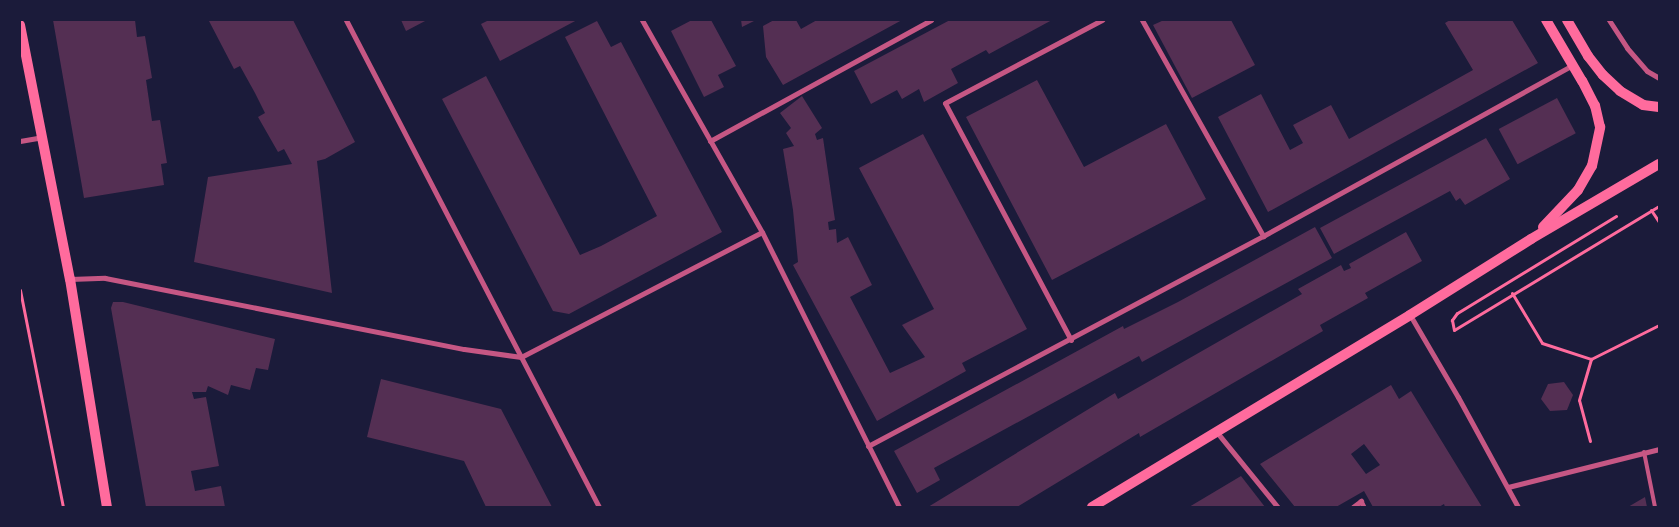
<!DOCTYPE html>
<html>
<head>
<meta charset="utf-8">
<style>
  body { margin:0 }
  #map { position:relative; width:1679px; height:527px; overflow:hidden; background:#1b1b3a; font-family:Figtree,sans-serif }
  div>[style] { position:absolute }
  [style*='--x'] { left:calc(var(--x)*1px); top:calc(var(--y)*1px); width:calc(var(--w)*1px); rotate:calc(var(--a)*1deg) }
  .building>* { inset:0; background:#542f53; transform-origin:0 0 }
  .path>* { height:3px; margin:-1.5px; padding:0 1.5px; transform-origin:1.5px; border-radius:1.5px; background:#ff6b9d }
  .service>* { height:4px; margin:-2px; padding:0 2px; transform-origin:2px; border-radius:2px; background:#c65784 }
  .pedestrian>* { height:4.5px; margin:-2.25px; padding:0 2.25px; transform-origin:2.25px; border-radius:2.25px; background:#c65784 }
  .minor>* { height:5px; margin:-2.5px; padding:0 2.5px; transform-origin:2.5px; border-radius:2.5px; background:#c65784 }
  .secondary>* { height:10px; margin:-5px; padding:0 5px; transform-origin:5px; border-radius:5px; background:#ff6b9d }
  span { translate:-50% -50%; white-space:nowrap; text-align:center; line-height:1.15; -webkit-text-stroke:4.5px #1b1b3a; paint-order:stroke }
  .frame { position:absolute; inset:0; border:21px solid #1b1b3a; pointer-events:none }
</style>
</head>
<body>
<div id="map">
  <div class="building">
    <div style="clip-path:polygon(53px 20px,135px 20px,137px 37px,145px 36px,152px 78px,146px 80px,152px 121px,160px 120px,167px 163px,161px 164px,164px 185px,84px 198px)"></div>
    <div style="clip-path:polygon(293px 20px,355px 142px,325px 159px,317px 161px,332px 293px,194px 262px,208px 177px,292px 164px,284px 149px,278px 152px,258px 117px,265px 113px,255px 93px,240px 66px,234px 69px,209px 21px)"></div>
    <div style="clip-path:polygon(401px 20px,427px 20px,406px 31px)"></div>
    <div style="clip-path:polygon(489px 20px,577px 20px,500px 61px,481px 24px)"></div>
    <div style="clip-path:polygon(692px 20px,711px 20px,736px 66px,718px 75px,724px 87px,704px 97px,671px 31px)"></div>
    <div style="clip-path:polygon(741px 20px,756px 20px,742px 27px)"></div>
    <div style="clip-path:polygon(774px 20px,796px 20px,801px 29px,817px 20px,902px 20px,783px 85px,766px 57px,763px 26px)"></div>
    <div style="clip-path:polygon(950px 20px,1052px 20px,989px 54px,986px 50px,951px 69px,958px 83px,924px 102px,919px 89px,902px 99px,897px 90px,871px 104px,854px 71px)"></div>
    <div style="clip-path:polygon(1164px 20px,1231px 20px,1255px 65px,1192px 98px,1153px 25px)"></div>
    <div style="clip-path:polygon(1450px 20px,1512px 20px,1538px 63px,1268px 212px,1218px 117px,1261px 94px,1290px 150px,1303px 143px,1293px 125px,1331px 105px,1349px 139px,1473px 70px,1445px 23px)"></div>
    <div style="clip-path:polygon(597px 21px,611px 47px,621px 42px,722px 232px,569px 314px,553px 311px,442px 99px,486px 76px,580px 255px,601px 246px,657px 216px,565px 37px)"></div>
    <div style="clip-path:polygon(1037px 80px,1084px 167px,1166px 124px,1206px 199px,1052px 280px,966px 117px)"></div>
    <div style="clip-path:polygon(802px 96px,822px 128px,815px 134px,817px 140px,823px 138px,835px 220px,828px 222px,829px 230px,836px 229px,837px 243px,848px 237px,872px 285px,850px 297px,890px 373px,925px 357px,902px 325px,934px 309px,859px 168px,923px 134px,1027px 329px,962px 363px,966px 371px,877px 421px,793px 265px,798px 262px,793px 210px,783px 149px,794px 146px,786px 133px,791px 128px,780px 113px)"></div>
    <div style="left:1557px;top:98px;width:40px;height:66px;rotate:62deg"></div>
    <div style="clip-path:polygon(1486px 138px,1510px 179px,1465px 205px,1460px 198px,1456px 201px,1450px 191px,1334px 254px,1320px 228px)"></div>
    <div style="clip-path:polygon(1315px 227px,1332px 258px,1142px 362px,1139px 356px,934px 468px,940px 480px,917px 493px,894px 451px,1123px 326px,1124px 329px,1178px 302px)"></div>
    <div style="clip-path:polygon(1406px 232px,1422px 261px,1365px 293px,1368px 298px,1320px 325px,1323px 331px,1140px 437px,1139px 433px,1017px 507px,928px 507px,1115px 393px,1118px 399px,1302px 294px,1298px 289px,1341px 265px,1344px 271px,1351px 268px,1349px 264px)"></div>
    <div style="clip-path:polygon(113px 302px,123px 302px,275px 339px,268px 370px,256px 368px,250px 390px,231px 385px,228px 395px,208px 386px,206px 392px,192px 392px,194px 399px,206px 397px,219px 466px,191px 471px,195px 491px,221px 486px,225px 507px,146px 507px,111px 308px)"></div>
    <div style="clip-path:polygon(381px 379px,501px 409px,552px 507px,486px 507px,464px 461px,367px 437px)"></div>
    <div style="clip-path:polygon(1564px 382px,1573px 395px,1567px 410px,1550px 411px,1541px 399px,1548px 384px)"></div>
    <div style="clip-path:polygon(evenodd,1391px 385px,1399px 399px,1411px 391px,1482px 507px,1445px 507px,1444px 504px,1439px 507px,1373px 507px,1364px 491px,1336px 507px,1295px 507px,1260px 464px,1391px 385px,1364px 444px,1380px 465px,1366px 474px,1351px 454px,1364px 444px)"></div>
    <div style="clip-path:polygon(1241px 476px,1265px 507px,1189px 507px)"></div>
    <div style="clip-path:polygon(1645px 497px,1647px 507px,1628px 507px)"></div>
  </div>
  <div class="path">
    <div style="--x:1651;--y:210;--w:14;--a:56"></div>
    <div style="--x:1616;--y:216;--w:186;--a:148.6"></div>
    <div style="--x:1457;--y:313;--w:9;--a:126"></div>
    <div style="--x:1452;--y:320;--w:10;--a:79"></div>
    <div style="--x:1454;--y:330;--w:240;--a:-31.2"></div>
    <div style="--x:20;--y:290;--w:221;--a:78.8"></div>
    <div style="--x:1512;--y:293;--w:58;--a:59"></div>
    <div style="--x:1542;--y:343;--w:52;--a:18.1"></div>
    <div style="--x:1591;--y:359;--w:76;--a:-26.6"></div>
    <div style="--x:1590;--y:441;--w:42;--a:-105"></div>
    <div style="--x:1579;--y:400;--w:43;--a:-73.7"></div>
  </div>
  <div class="service">
    <div style="--x:1644;--y:452;--w:56;--a:78.7"></div>
  </div>
  <div class="pedestrian">
    <div style="--x:1217;--y:432;--w:97;--a:50.9"></div>
    <div style="--x:1353;--y:507;--w:10;--a:-37"></div>
    <div style="--x:1361;--y:501;--w:7;--a:63"></div>
  </div>
  <div class="minor">
    <div style="--x:346;--y:20;--w:549;--a:62.55"></div>
    <div style="--x:642;--y:20;--w:244;--a:60.5"></div>
    <div style="--x:762;--y:232;--w:307;--a:63.5"></div>
    <div style="--x:1142;--y:20;--w:248;--a:60.7"></div>
    <div style="--x:1609;--y:20;--w:33;--a:57"></div>
    <div style="--x:1627;--y:48;--w:30;--a:49"></div>
    <div style="--x:1647;--y:71;--w:14;--a:30"></div>
    <div style="--x:20;--y:141;--w:22;--a:-10"></div>
    <div style="--x:710;--y:141;--w:252;--a:-28.7"></div>
    <div style="--x:70;--y:279;--w:35;--a:-2"></div>
    <div style="--x:105;--y:278;--w:366;--a:11.2"></div>
    <div style="--x:464;--y:349;--w:58;--a:8"></div>
    <div style="--x:1410;--y:315;--w:95;--a:59.7"></div>
    <div style="--x:1458;--y:397;--w:125;--a:61.4"></div>
    <div style="--x:1071;--y:340;--w:268;--a:-118"></div>
    <div style="--x:945;--y:103;--w:178;--a:-27.9"></div>
    <div style="--x:521;--y:357;--w:271;--a:-27.4"></div>
    <div style="--x:868;--y:446;--w:447;--a:-28"></div>
    <div style="--x:1263;--y:236;--w:354;--a:-28.9"></div>
    <div style="--x:1508;--y:487;--w:156;--a:-14.1"></div>
  </div>
  <div class="secondary">
    <div style="--x:1567;--y:20;--w:42;--a:59.7"></div>
    <div style="--x:1588;--y:56;--w:24;--a:52"></div>
    <div style="--x:1603;--y:75;--w:23;--a:43"></div>
    <div style="--x:1620;--y:91;--w:27;--a:31"></div>
    <div style="--x:1643;--y:105;--w:16;--a:7"></div>
    <div style="--x:20;--y:25;--w:259;--a:78.9"></div>
    <div style="--x:70;--y:279;--w:231;--a:80.8"></div>
    <div style="--x:1543;--y:227;--w:51;--a:-46.6"></div>
    <div style="--x:1578;--y:190;--w:28;--a:-60"></div>
    <div style="--x:1592;--y:166;--w:40;--a:-78"></div>
    <div style="--x:1600;--y:127;--w:22;--a:-103"></div>
    <div style="--x:1595;--y:106;--w:28;--a:-117"></div>
    <div style="--x:1582;--y:81;--w:71;--a:-120.5"></div>
    <div style="--x:1092;--y:507;--w:371;--a:-31.1"></div>
    <div style="--x:1410;--y:315;--w:143;--a:-32.1"></div>
    <div style="--x:1531;--y:239;--w:148;--a:-30.4"></div>
  </div>
  <div class="frame"></div>
</div>
</body>
</html>
